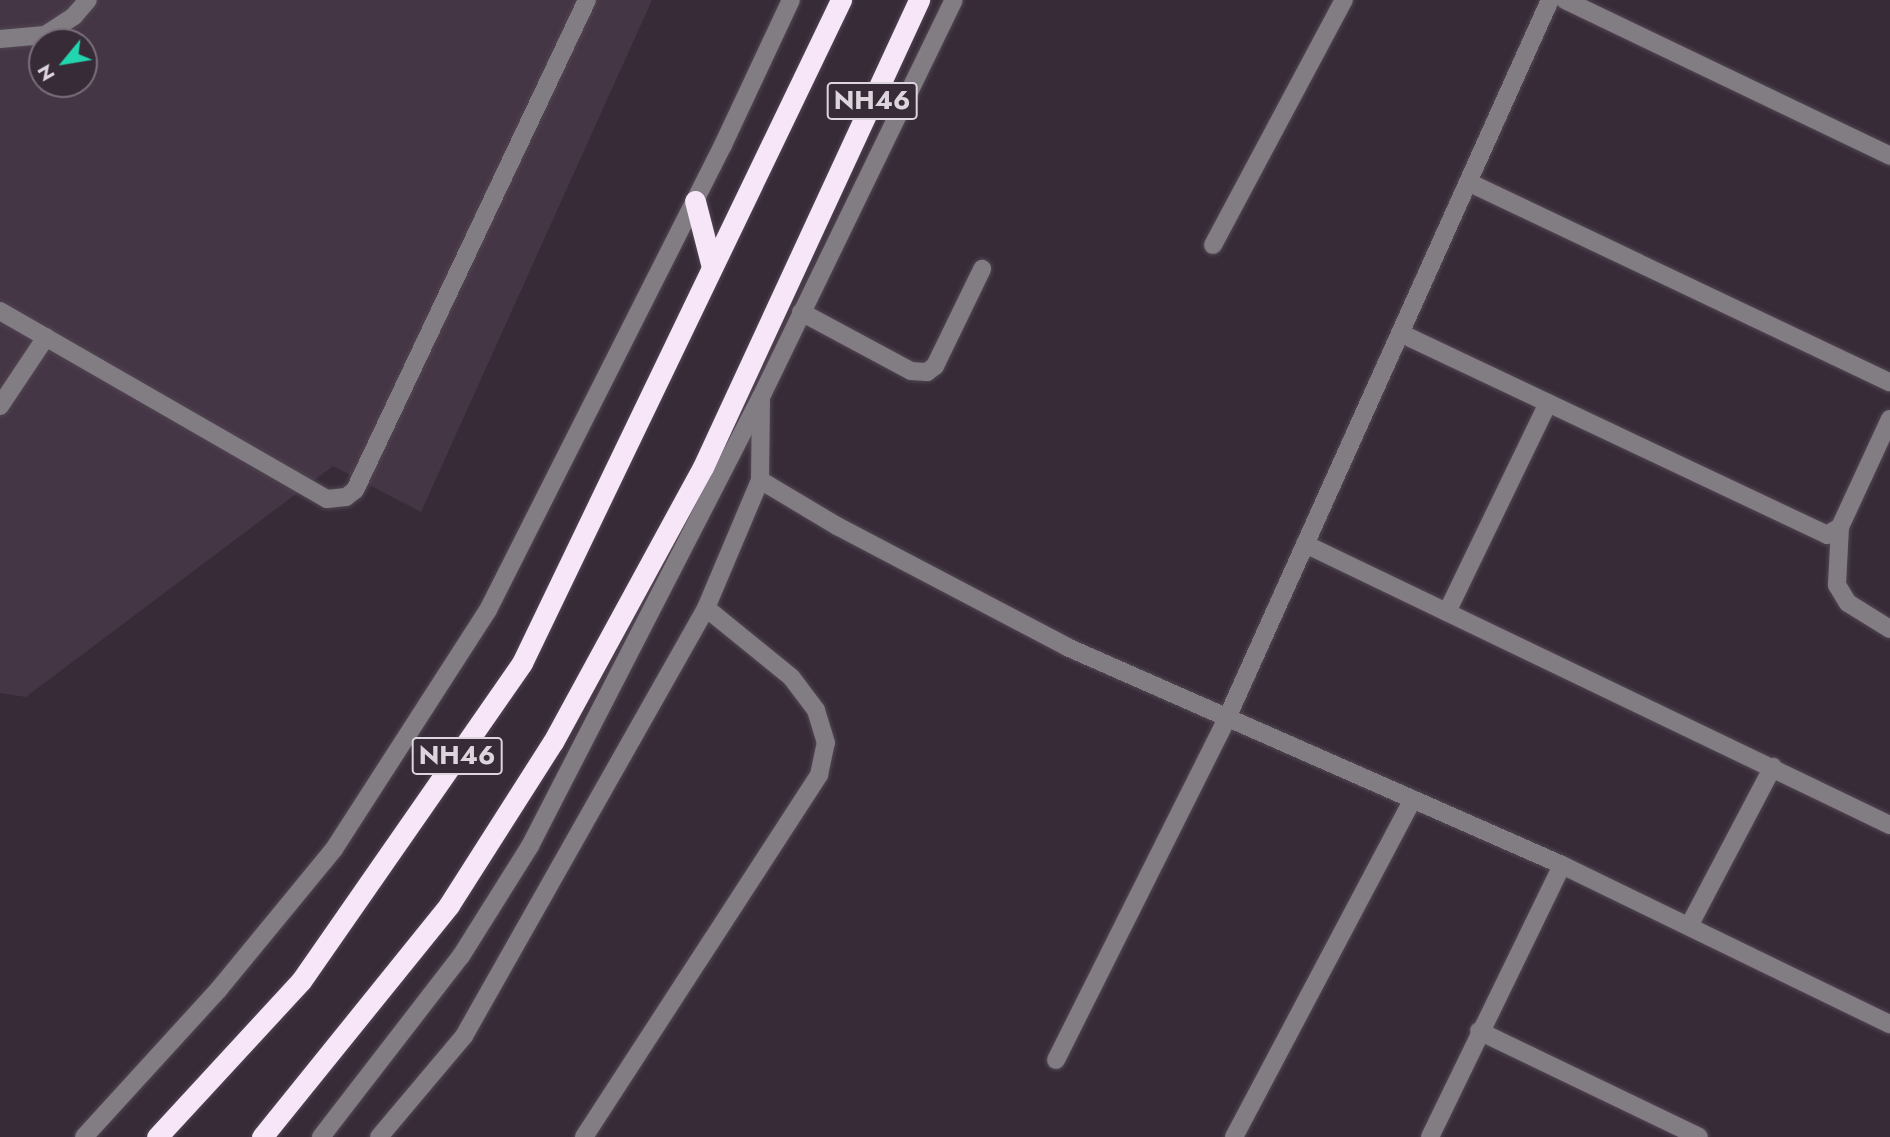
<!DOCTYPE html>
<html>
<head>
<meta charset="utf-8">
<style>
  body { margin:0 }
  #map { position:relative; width:1890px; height:1137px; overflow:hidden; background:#372b38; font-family:Jost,sans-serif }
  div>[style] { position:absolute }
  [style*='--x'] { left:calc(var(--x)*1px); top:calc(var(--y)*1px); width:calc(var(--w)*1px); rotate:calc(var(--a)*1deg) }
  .built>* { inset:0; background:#453646 }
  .roads { filter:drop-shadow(0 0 2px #524653) drop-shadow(0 0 2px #524653) }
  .minor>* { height:18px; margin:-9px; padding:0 9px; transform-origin:9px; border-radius:9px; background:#827c83 }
  .highway>* { height:21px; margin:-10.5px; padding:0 10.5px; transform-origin:10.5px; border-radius:10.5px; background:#f6e6f7 }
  span { translate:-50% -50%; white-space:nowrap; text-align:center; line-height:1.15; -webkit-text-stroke:7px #372b38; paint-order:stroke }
  .shield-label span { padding:2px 5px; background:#372b38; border:2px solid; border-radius:5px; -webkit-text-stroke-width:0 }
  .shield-label { font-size:26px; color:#ddd5de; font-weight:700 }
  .north { position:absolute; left:28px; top:28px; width:70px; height:70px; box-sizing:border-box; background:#372b38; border:2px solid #796f7a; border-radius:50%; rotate:240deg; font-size:19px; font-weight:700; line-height:28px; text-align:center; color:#ddd5de }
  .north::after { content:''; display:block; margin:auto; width:24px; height:32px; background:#23d5af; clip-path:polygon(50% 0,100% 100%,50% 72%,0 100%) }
</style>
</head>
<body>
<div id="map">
  <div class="built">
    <div style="clip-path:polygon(evenodd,0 0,652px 0,421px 512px,333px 466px,26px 697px,0 693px,0 0,42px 42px,84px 42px,84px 84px,42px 84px,42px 42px)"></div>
  </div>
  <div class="roads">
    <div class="minor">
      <div style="--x:1565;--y:0;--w:361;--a:25.6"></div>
      <div style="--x:0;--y:39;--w:45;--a:-5.1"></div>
      <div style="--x:45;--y:35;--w:35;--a:-33"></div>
      <div style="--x:74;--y:16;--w:21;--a:-49"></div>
      <div style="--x:1468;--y:182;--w:467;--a:25.4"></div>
      <div style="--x:1213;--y:245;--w:278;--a:-61.9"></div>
      <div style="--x:0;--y:311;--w:377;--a:29.9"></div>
      <div style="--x:327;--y:499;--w:19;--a:-6"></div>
      <div style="--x:346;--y:497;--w:11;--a:-38"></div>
      <div style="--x:355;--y:490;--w:542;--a:-64.66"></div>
      <div style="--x:801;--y:312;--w:125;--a:28.2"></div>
      <div style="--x:911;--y:371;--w:16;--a:4"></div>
      <div style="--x:927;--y:372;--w:10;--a:-37"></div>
      <div style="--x:935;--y:366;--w:108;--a:-64.1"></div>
      <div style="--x:1400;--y:333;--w:472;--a:25.3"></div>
      <div style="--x:1827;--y:535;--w:15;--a:-32"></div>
      <div style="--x:1840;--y:527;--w:119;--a:-65.2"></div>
      <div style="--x:0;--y:406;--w:83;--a:-56.3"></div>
      <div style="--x:760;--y:480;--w:90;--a:30.9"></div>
      <div style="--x:837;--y:526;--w:260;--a:27.7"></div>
      <div style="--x:1067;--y:647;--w:541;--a:23.77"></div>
      <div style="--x:1562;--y:865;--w:365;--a:25.9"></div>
      <div style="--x:1840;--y:527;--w:58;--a:93"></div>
      <div style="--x:1837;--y:585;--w:21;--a:59"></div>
      <div style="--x:1848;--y:603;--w:49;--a:31.8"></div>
      <div style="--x:1305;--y:544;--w:649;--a:25.66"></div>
      <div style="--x:1447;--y:612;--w:232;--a:-64.2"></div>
      <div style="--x:1689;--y:926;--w:180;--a:-62.2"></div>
      <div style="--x:1479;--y:1031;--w:244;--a:25.7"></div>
      <div style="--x:1056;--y:1060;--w:382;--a:-63.4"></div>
      <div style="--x:1227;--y:718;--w:787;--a:-65.78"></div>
      <div style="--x:84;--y:1137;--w:200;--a:-47.6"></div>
      <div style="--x:219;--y:989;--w:181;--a:-50.6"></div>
      <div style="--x:334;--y:849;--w:284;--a:-57.2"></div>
      <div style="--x:488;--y:610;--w:521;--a:-63.19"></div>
      <div style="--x:723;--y:145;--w:160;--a:-64.9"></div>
      <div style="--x:321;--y:1137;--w:229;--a:-52.3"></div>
      <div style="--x:461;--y:956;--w:130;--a:-57.9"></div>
      <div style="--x:530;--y:846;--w:505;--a:-62.78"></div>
      <div style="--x:761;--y:397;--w:441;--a:-64.1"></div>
      <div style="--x:379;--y:1137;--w:132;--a:-49.9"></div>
      <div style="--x:464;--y:1036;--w:492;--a:-60.5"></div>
      <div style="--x:706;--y:608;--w:139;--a:-67.1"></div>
      <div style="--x:760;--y:480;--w:79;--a:-89.3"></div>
      <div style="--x:584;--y:1137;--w:432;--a:-57"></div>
      <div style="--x:819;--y:775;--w:33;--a:-78"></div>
      <div style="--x:826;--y:743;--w:34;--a:-107"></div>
      <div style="--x:816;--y:710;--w:41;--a:-127.1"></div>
      <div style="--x:791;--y:677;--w:109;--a:-140.9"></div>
      <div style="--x:1234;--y:1137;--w:382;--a:-62.1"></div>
      <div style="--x:1430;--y:1137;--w:302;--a:-64.1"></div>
    </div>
    <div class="highway">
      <div style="--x:695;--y:201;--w:68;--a:75.6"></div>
      <div style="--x:157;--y:1137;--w:212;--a:-47.3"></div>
      <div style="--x:301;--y:981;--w:387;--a:-55.2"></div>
      <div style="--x:522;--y:663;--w:736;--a:-64.31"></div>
      <div style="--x:262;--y:1137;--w:298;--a:-51.1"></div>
      <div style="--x:449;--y:905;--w:193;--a:-57.5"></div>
      <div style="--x:553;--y:742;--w:313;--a:-61.4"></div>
      <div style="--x:703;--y:467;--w:515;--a:-65.18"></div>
    </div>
  </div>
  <div class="shield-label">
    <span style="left:872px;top:101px">NH46</span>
    <span style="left:457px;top:756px">NH46</span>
  </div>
  <div class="north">N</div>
</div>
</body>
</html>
